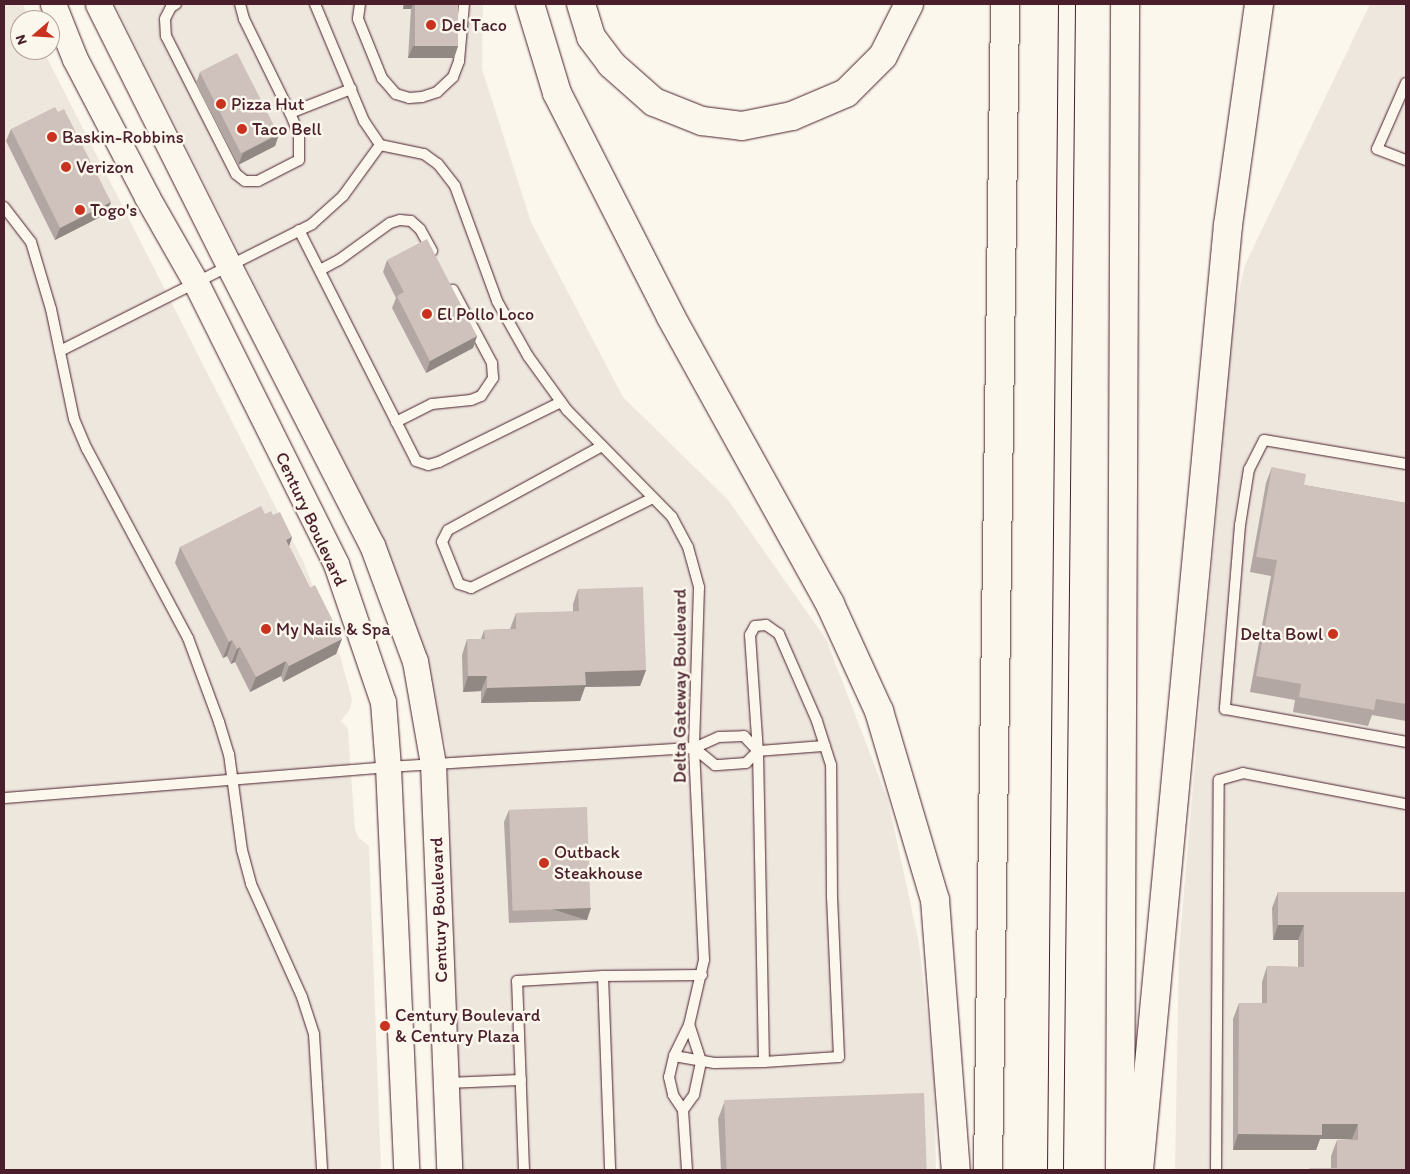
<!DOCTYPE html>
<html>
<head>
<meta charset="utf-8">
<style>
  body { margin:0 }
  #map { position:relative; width:1410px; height:1174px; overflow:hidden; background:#fbf7ec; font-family:Itim,sans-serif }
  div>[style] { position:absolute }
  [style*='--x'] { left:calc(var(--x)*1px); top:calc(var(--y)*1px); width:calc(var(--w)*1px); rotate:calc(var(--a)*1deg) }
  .built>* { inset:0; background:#eee7de }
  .roads { filter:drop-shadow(0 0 1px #4a1f2b) drop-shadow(0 0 1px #4a1f2b) }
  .service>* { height:10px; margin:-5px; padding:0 5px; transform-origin:5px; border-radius:5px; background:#fbf7ec }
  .tertiary>* { height:25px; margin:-12.5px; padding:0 12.5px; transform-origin:12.5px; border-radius:12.5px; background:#fbf7ec }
  .motorway>* { height:28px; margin:-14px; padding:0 14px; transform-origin:14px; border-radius:14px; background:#fbf7ec }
  .tram>* { height:1px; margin:-0.5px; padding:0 0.5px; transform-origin:0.5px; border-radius:0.5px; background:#4a1f2b }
  .wall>* { inset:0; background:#b2a7a2 }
  .shaded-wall>* { inset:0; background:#918884; transform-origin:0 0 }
  .building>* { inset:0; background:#cfc2bc; transform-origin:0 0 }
  .dots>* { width:14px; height:14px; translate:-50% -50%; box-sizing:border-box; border:2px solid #fbf7ec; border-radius:50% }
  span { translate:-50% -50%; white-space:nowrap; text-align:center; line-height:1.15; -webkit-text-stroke:5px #fbf7ec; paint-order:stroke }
  .poi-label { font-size:18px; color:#4a1f2b }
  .left { translate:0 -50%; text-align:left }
  .right { translate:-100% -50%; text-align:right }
  .street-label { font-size:18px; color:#4a1f2b }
  .frame { position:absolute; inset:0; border:5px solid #4a1f2b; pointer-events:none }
  .north { position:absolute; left:10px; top:10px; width:50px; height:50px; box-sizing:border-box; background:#fbf7ec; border:1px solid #b4a19f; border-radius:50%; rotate:251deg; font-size:14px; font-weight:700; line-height:20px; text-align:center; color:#4a1f2b }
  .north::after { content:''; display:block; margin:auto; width:18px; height:22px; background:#c8321e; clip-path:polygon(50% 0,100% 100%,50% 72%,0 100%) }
</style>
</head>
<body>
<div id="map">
  <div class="built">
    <div style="clip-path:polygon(4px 4px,23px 4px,29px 20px,20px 20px,20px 50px,43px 50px,303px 561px,338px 649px,352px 699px,350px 709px,341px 721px,348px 729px,355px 830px,359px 838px,369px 846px,381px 1170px,4px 1170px)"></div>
    <div style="clip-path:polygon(115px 4px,483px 4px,482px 69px,531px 222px,623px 397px,728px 500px,826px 639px,888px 800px,919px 943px,934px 1076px,936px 1170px,461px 1170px,446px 745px,367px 509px)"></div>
    <div style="clip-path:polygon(1370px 4px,1406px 4px,1406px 1170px,1175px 1170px,1179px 950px,1233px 318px,1245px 265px)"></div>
  </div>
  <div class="roads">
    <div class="service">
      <div style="--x:176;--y:4;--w:6;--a:149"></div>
      <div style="--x:171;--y:7;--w:13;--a:117"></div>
      <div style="--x:165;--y:19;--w:17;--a:87"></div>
      <div style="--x:166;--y:36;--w:155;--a:63.1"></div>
      <div style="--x:236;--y:174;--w:11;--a:38"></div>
      <div style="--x:245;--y:181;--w:13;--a:0"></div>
      <div style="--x:258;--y:181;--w:46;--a:-27.1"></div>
      <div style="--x:299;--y:160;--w:25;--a:-90"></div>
      <div style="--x:299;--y:135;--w:24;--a:-112"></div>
      <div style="--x:240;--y:4;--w:16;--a:75"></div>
      <div style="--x:244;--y:19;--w:105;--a:63.9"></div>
      <div style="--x:290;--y:113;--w:66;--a:-21.5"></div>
      <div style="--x:315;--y:4;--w:127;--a:67.3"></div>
      <div style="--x:364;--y:121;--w:29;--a:56"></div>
      <div style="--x:380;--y:145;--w:45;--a:11.6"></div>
      <div style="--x:424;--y:154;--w:17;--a:36"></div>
      <div style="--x:438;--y:164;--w:28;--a:52"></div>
      <div style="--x:455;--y:186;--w:122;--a:69.9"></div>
      <div style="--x:497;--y:301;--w:63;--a:60.6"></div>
      <div style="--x:528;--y:356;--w:67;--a:54.2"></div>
      <div style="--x:567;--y:410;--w:150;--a:45.5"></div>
      <div style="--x:672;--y:517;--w:34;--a:62"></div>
      <div style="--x:688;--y:547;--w:41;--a:74.6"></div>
      <div style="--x:699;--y:587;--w:161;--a:91.8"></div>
      <div style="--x:694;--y:748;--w:212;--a:87.3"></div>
      <div style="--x:704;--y:960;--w:67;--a:103"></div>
      <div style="--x:689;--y:1025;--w:34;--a:116"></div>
      <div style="--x:674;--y:1056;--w:22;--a:103"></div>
      <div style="--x:669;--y:1077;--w:18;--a:77"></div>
      <div style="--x:673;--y:1095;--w:18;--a:56"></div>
      <div style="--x:683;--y:1110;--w:19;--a:-54"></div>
      <div style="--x:694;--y:1095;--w:35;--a:-78"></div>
      <div style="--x:701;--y:1061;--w:38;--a:-108"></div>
      <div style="--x:360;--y:4;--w:15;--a:98"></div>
      <div style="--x:358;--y:19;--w:64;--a:67.9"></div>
      <div style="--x:382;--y:78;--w:21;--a:49"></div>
      <div style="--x:396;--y:94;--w:14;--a:17"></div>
      <div style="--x:409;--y:98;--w:13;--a:-4"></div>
      <div style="--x:422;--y:97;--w:16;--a:-18"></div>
      <div style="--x:437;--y:92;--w:22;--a:-43"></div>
      <div style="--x:453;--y:77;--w:17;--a:-69"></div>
      <div style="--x:459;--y:61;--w:57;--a:-85"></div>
      <div style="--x:1406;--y:83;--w:72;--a:113.7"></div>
      <div style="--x:1377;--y:149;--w:31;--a:21"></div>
      <div style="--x:4;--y:207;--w:44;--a:52.4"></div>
      <div style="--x:31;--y:242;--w:70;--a:73.4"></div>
      <div style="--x:51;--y:309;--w:112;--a:78.2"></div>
      <div style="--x:74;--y:419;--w:33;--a:67"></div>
      <div style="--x:87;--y:449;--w:214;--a:61.9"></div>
      <div style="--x:188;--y:638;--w:90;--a:69.7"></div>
      <div style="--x:219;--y:722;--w:34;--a:73"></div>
      <div style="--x:229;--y:754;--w:97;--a:82.3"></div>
      <div style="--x:242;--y:850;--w:35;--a:75"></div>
      <div style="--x:251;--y:884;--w:124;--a:65.7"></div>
      <div style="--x:302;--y:997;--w:39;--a:72"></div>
      <div style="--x:314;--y:1034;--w:136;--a:86.6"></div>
      <div style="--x:299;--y:230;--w:259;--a:63.1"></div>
      <div style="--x:416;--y:461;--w:13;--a:18"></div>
      <div style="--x:428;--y:465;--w:11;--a:-15"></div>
      <div style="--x:439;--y:462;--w:136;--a:-26.2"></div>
      <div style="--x:320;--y:270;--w:21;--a:-28"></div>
      <div style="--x:339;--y:260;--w:63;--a:-36"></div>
      <div style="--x:390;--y:223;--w:10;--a:-17"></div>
      <div style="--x:400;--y:220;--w:11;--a:5"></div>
      <div style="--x:411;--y:221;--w:12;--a:42"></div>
      <div style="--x:420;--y:229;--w:25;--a:61"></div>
      <div style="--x:60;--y:351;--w:282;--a:-26.7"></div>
      <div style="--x:312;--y:224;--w:42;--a:-42.1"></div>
      <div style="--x:343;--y:196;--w:63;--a:-54"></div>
      <div style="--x:396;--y:422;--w:40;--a:-26.6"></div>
      <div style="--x:432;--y:404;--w:39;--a:-6"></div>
      <div style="--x:471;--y:400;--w:11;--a:-22"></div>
      <div style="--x:481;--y:396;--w:22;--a:-56"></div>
      <div style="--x:493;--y:378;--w:15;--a:-94"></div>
      <div style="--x:492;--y:363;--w:83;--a:-118.1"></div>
      <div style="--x:602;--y:446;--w:175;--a:151.4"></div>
      <div style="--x:448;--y:530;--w:13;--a:117"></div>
      <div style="--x:442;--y:542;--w:45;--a:68"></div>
      <div style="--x:459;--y:584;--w:13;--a:18"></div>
      <div style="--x:471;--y:588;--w:203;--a:-26.3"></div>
      <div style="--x:1406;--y:464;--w:144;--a:-170.4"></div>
      <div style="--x:1264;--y:440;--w:33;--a:117"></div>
      <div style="--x:1249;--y:469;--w:57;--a:99.1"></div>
      <div style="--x:1240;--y:525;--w:185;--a:94.7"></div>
      <div style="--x:1225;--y:709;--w:184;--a:10.3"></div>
      <div style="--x:758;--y:751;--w:67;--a:-4.3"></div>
      <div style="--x:4;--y:798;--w:385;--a:-4.6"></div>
      <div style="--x:388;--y:767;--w:307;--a:-3.6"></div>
      <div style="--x:694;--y:748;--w:27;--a:-24"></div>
      <div style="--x:719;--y:737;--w:25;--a:-2"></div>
      <div style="--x:744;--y:736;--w:21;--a:47"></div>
      <div style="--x:758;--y:751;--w:17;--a:135"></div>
      <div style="--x:746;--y:763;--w:31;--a:176"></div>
      <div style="--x:715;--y:765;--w:27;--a:-141"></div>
      <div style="--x:603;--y:976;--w:194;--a:87.9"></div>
      <div style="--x:674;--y:1056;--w:41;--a:9.9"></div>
      <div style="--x:714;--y:1063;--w:50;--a:-1.1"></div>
      <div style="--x:764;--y:1062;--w:75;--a:-3.8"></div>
      <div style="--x:839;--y:1057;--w:160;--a:-92.5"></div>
      <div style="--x:832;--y:897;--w:132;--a:-90.4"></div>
      <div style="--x:831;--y:765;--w:46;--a:-107.7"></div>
      <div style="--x:817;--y:721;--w:95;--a:-113.6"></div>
      <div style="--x:779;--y:634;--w:16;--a:-145"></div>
      <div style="--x:766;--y:625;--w:11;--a:175"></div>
      <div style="--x:755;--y:626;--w:10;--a:119"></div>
      <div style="--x:750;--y:635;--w:116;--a:86.1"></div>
      <div style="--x:758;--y:751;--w:311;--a:88.9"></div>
      <div style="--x:446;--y:1083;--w:75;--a:-2.3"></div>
      <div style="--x:683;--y:1110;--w:60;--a:86.2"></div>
      <div style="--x:524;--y:1170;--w:189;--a:-92.1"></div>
      <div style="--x:517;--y:981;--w:86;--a:-3.3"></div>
      <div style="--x:603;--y:976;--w:99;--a:-0.6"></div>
      <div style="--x:1216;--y:1170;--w:390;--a:-89.6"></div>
      <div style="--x:1219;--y:780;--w:25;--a:-16"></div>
      <div style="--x:1243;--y:773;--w:166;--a:10.8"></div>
    </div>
    <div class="tertiary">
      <div style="--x:53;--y:4;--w:59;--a:68.2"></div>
      <div style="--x:75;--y:59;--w:156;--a:62.4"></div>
      <div style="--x:147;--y:197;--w:99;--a:60.3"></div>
      <div style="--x:196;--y:283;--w:314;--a:63.5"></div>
      <div style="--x:336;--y:564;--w:146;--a:71.2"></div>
      <div style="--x:383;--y:702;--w:65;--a:85.6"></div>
      <div style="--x:388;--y:767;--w:403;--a:87.4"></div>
      <div style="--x:98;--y:4;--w:293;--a:63.4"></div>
      <div style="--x:229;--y:266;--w:314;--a:62.9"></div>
      <div style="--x:372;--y:545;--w:124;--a:69.7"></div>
      <div style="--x:415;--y:661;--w:105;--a:80.1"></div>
      <div style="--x:433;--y:764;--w:406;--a:87.7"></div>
    </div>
    <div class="motorway">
      <div style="--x:530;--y:4;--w:93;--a:73.1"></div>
      <div style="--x:557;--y:93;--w:251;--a:63"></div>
      <div style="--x:671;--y:317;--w:328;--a:61"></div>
      <div style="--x:830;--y:604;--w:118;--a:65.4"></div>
      <div style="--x:879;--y:711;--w:197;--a:73.5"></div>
      <div style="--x:935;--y:900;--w:271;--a:85.6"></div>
      <div style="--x:581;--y:4;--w:34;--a:73"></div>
      <div style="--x:591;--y:37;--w:34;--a:53"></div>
      <div style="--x:611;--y:64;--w:57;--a:41.5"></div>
      <div style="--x:654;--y:102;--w:52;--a:21.6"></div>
      <div style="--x:702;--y:121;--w:40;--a:7.1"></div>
      <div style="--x:742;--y:126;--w:51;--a:-11.3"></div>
      <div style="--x:792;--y:116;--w:59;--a:-23.1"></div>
      <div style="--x:846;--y:93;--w:52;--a:-45"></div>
      <div style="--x:883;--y:56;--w:58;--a:-63.4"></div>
      <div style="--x:988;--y:1170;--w:1166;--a:-89.16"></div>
      <div style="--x:1120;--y:1170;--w:1166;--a:-89.75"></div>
      <div style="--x:1139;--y:1170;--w:949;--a:-84.62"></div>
      <div style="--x:1228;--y:225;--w:223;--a:-82"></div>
    </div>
  </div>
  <div class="tram">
    <div style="--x:1047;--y:1170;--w:1166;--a:-89.46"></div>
    <div style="--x:1063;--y:1170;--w:1166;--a:-89.41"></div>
  </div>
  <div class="wall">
    <div style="clip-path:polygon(403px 4px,458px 4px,458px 46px,454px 58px,408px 58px,411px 9px,403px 9px)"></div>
    <div style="clip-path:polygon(200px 72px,279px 134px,275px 146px,238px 165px,196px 84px)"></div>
    <div style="clip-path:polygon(11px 129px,111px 202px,106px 214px,55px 240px,6px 141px)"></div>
    <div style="clip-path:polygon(387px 260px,477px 336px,473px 348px,426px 373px,392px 308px,396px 298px,383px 272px)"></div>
    <div style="clip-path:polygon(1272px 467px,1304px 485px,1406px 503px,1406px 721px,1372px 715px,1368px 726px,1293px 712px,1295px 700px,1250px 692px,1271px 576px,1250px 572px,1266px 483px)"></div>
    <div style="clip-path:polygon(265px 514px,273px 515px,292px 537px,289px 546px,310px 588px,342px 639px,336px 654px,283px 682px,281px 676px,250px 692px,235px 662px,231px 664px,227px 656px,223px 658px,175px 563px,180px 547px)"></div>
    <div style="clip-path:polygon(578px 589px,646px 670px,640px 686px,585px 687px,580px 701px,481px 703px,481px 691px,463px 692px,462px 655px,467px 639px,481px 639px,484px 630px,510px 629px,516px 613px,573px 612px,573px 604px)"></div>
    <div style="clip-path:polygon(509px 810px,587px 920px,509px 923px,504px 822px)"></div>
    <div style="clip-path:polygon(1278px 892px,1406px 892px,1406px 1170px,1309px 1170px,1310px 1168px,1331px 1168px,1331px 1156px,1337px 1140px,1352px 1139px,1320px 1139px,1316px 1150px,1233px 1150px,1233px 1019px,1239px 1003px,1262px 1003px,1262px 982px,1267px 966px,1298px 967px,1298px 940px,1273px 940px,1272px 908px)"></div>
    <div style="clip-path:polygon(724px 1103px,927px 1170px,721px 1170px,718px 1119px)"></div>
  </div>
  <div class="shaded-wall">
    <div style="clip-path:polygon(405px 4px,413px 4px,411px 9px,403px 9px)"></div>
    <div style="clip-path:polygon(413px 46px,458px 46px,454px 58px,408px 58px)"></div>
    <div style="clip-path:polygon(279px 134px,275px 146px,238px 165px,243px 153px)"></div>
    <div style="clip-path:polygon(111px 202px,106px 214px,55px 240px,60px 228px)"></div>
    <div style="clip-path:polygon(477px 336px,473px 348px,426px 373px,430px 361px)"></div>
    <div style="clip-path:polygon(292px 537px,287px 552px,286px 540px)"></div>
    <div style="clip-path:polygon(342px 639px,336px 654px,283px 682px,289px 666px)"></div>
    <div style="clip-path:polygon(232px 640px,227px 656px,223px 658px,229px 642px)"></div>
    <div style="clip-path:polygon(240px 647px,235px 662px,231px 664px,237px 649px)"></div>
    <div style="clip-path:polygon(286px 661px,281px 676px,250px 692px,256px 677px)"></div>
    <div style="clip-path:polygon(646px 670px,640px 686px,585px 687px,580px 701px,481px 703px,487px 688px,585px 672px)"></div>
    <div style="clip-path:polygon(468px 676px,487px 676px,481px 691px,463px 692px)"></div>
    <div style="left:591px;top:908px;width:13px;height:78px;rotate:108deg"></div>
    <div style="clip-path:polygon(1278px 925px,1304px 925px,1298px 940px,1273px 940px)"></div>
    <div style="clip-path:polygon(1322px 1124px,1358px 1124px,1352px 1139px,1320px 1139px,1316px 1150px,1233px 1150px,1238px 1134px)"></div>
  </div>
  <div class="building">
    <div style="left:415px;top:4px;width:43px;height:42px"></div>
    <div style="left:237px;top:53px;width:91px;height:42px;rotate:63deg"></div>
    <div style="clip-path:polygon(55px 107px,58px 112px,64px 109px,111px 202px,60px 228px,11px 129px)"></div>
    <div style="clip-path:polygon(427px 239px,477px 336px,430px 361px,397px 296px,404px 292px,387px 260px)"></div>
    <div style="clip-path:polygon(1272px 467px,1306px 474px,1304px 485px,1406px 503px,1406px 704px,1376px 699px,1374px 710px,1299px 697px,1301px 684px,1256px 676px,1277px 560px,1256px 557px)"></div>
    <div style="clip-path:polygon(261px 506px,265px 514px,271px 511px,273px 515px,280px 512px,292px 537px,286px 540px,310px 588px,315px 585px,342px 639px,289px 666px,286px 661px,256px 677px,240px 647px,237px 649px,232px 640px,229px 642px,180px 547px)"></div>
    <div style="clip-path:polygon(643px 587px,646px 670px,585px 672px,586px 685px,487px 688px,487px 676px,468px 676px,467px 639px,485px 639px,484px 630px,516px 629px,516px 613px,579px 611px,578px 589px)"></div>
    <div style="left:587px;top:807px;width:101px;height:78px;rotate:88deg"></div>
    <div style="clip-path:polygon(1278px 892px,1406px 892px,1406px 1170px,1310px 1170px,1310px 1168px,1337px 1168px,1337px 1140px,1358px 1140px,1358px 1124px,1322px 1124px,1322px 1135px,1238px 1134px,1239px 1003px,1267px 1003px,1267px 966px,1304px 967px,1304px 925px,1278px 925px)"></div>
    <div style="left:924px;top:1093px;width:77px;height:200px;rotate:88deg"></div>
  </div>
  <div class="dots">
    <div style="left:431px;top:25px;background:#c8321e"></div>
    <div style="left:221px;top:104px;background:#c8321e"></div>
    <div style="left:242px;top:129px;background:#c8321e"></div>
    <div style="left:52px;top:137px;background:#c8321e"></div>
    <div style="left:66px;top:167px;background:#c8321e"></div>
    <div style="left:80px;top:210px;background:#c8321e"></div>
    <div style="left:427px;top:314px;background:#c8321e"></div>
    <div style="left:266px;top:629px;background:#c8321e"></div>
    <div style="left:1333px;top:634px;background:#c8321e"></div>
    <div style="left:544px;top:863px;background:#c8321e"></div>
    <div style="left:385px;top:1026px;background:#c8321e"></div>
  </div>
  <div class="poi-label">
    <span class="left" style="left:441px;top:25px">Del Taco</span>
    <span class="left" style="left:231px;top:104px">Pizza Hut</span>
    <span class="left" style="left:252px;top:129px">Taco Bell</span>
    <span class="left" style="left:62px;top:137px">Baskin-Robbins</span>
    <span class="left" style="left:76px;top:167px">Verizon</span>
    <span class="left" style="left:90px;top:210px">Togo's</span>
    <span class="left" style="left:437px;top:314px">El Pollo Loco</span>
    <span class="left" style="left:276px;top:629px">My Nails &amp; Spa</span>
    <span class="right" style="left:1323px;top:634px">Delta Bowl</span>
    <span class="left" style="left:554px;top:863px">Outback<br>Steakhouse</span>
    <span class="left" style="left:395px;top:1026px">Century Boulevard<br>&amp; Century Plaza</span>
  </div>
  <div class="street-label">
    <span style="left:311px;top:519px;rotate:65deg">Century Boulevard</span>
    <span style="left:680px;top:686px;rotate:-90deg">Delta Gateway Boulevard</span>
    <span style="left:439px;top:910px;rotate:-92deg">Century Boulevard</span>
  </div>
  <div class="frame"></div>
  <div class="north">N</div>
</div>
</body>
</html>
